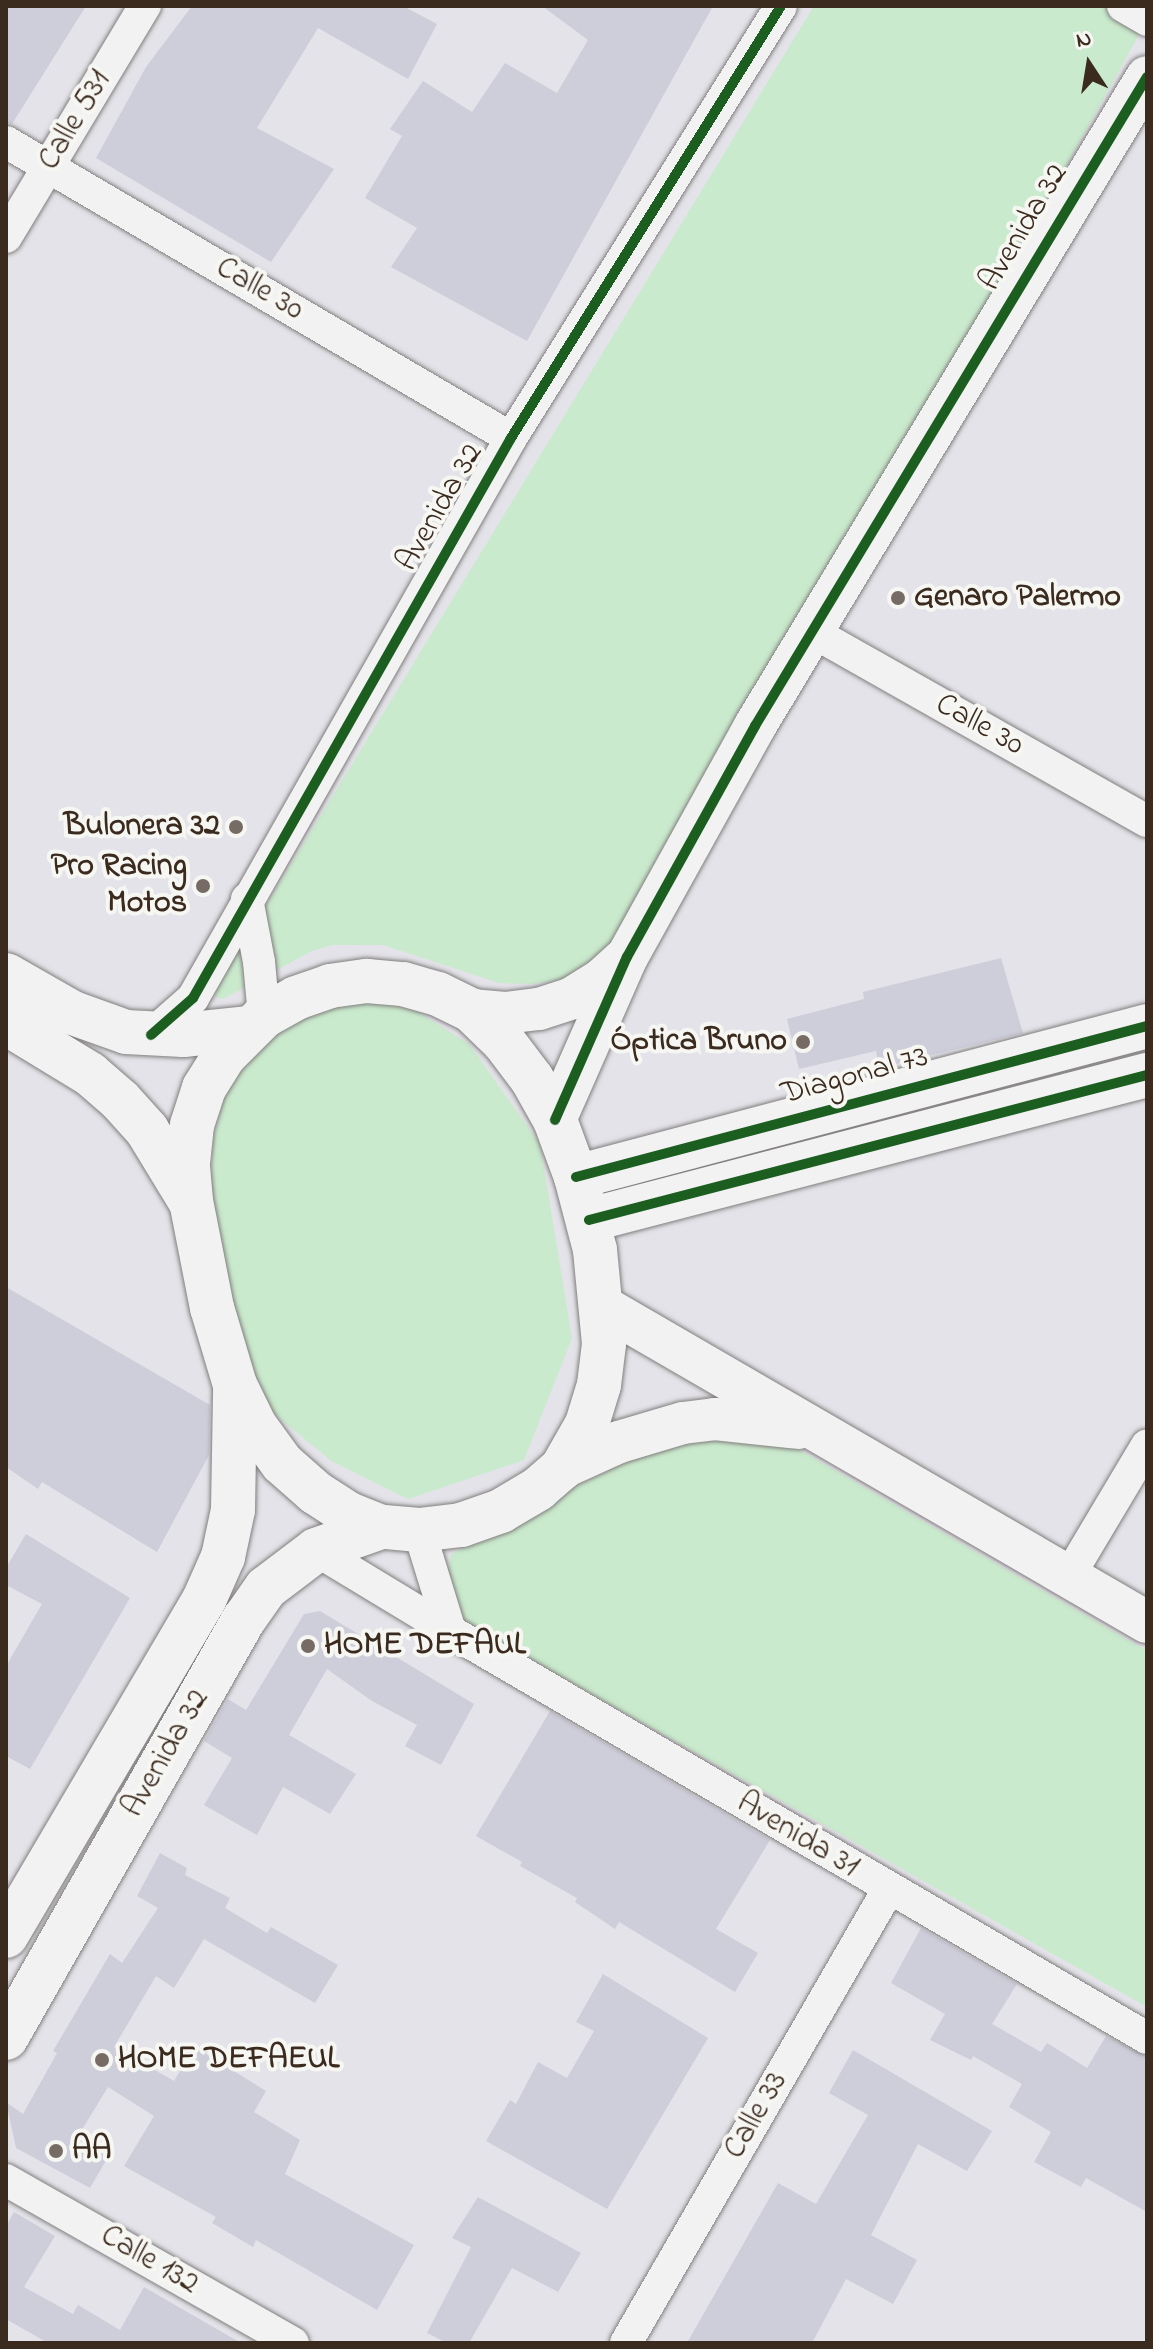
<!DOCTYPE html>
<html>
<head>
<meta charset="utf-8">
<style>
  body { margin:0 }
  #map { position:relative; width:1153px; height:2349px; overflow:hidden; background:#e3e3e9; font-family:"Indie Flower",sans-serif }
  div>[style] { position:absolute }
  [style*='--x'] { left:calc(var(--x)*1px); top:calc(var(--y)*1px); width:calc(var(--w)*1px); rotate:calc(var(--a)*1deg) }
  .green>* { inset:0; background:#c9eacd }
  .building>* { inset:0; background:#cecedb }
  .roads { filter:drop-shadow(0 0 2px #827e7e) drop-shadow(0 0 2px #827e7e) }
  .minor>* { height:32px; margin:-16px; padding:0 16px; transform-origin:16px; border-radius:16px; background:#f2f2f2 }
  .tertiary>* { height:42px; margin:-21px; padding:0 21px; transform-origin:21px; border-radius:21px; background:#f2f2f2 }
  .secondary>* { height:44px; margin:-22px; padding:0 22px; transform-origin:22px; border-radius:22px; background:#f2f2f2 }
  .cycleway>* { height:10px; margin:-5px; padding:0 5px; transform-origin:5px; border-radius:5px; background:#1b5e20 }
  .dots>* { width:22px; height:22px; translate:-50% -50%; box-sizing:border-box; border:4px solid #f6f6f2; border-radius:50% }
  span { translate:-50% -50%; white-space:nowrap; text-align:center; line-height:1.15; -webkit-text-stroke:8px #f6f6f2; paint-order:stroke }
  .street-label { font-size:32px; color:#3b2a1e }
  .poi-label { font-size:32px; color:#3b2a1e; font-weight:700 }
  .left { translate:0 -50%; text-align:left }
  .right { translate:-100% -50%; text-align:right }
  .frame { position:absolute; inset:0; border:8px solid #3b2a1e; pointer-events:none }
  .north { position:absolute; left:1049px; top:24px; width:80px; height:80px; -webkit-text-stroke:6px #f6f6f2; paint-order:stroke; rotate:348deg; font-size:22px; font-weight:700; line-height:32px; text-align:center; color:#3b2a1e }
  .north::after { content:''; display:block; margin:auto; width:28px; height:36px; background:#3b2a1e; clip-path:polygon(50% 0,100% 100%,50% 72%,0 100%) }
</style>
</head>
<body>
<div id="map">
  <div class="green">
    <div style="clip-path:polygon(814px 6px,1147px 6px,1147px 20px,770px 701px,614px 939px,579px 972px,556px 981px,533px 984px,499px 983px,383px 945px,332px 945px,312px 951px,223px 999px,216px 997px,217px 986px)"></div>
    <div style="clip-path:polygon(386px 992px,469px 1044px,540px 1144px,572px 1338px,524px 1460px,408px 1499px,333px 1462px,259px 1402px,208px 1253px,213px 1140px,240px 1039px,304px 1000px)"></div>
    <div style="clip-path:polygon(760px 1427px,1147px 1651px,1147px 2007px,453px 1616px,445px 1588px,451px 1555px,630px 1441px)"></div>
  </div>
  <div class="building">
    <div style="clip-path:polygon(6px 6px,86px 6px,12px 124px,6px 123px)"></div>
    <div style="clip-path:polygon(192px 6px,403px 6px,437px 24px,408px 79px,318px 28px,257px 128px,334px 169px,271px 262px,96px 158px,146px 67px)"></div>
    <div style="clip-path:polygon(542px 6px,713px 6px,527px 341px,391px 267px,417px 228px,365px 198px,402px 136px,390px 129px,423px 81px,472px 112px,505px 63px,557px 93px,588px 40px)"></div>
    <div style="clip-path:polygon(1001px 958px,1023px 1033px,879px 1068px,876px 1051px,799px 1069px,787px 1019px,864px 999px,863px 992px)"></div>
    <div style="clip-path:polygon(6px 1287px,210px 1405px,209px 1455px,157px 1552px,42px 1482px,38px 1489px,6px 1467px)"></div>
    <div style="clip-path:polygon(26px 1534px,130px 1598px,30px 1769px,6px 1756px,6px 1666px,42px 1604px,6px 1585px,6px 1568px)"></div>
    <div style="clip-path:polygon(320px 1611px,474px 1704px,441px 1765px,405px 1746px,417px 1725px,372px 1701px,327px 1669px,289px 1735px,356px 1774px,330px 1814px,283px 1787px,257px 1835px,204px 1805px,232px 1758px,204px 1741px,228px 1699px,246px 1710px,304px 1614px)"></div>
    <div style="clip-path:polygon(550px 1711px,770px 1840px,716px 1929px,758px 1953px,735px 1992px,619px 1922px,615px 1929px,575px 1902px,577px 1898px,520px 1866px,522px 1862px,476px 1836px)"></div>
    <div style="clip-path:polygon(160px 1853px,187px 1868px,185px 1875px,230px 1898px,225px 1908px,267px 1933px,271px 1927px,338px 1965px,315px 2003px,204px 1939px,174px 1988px,156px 1976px,114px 2047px,174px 2081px,195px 2047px,266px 2091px,254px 2112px,300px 2140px,285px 2174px,414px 2245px,377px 2310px,256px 2240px,253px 2247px,212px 2223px,216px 2217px,124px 2166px,154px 2116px,108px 2087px,77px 2138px,108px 2157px,90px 2188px,16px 2148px,6px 2102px,23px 2114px,57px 2053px,53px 2051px,110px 1954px,122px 1963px,158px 1908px,137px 1896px)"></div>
    <div style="clip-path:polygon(921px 1928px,1017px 1984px,992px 2024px,1041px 2052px,1047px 2043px,1087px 2068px,1106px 2036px,1147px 2057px,1147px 2212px,1086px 2178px,1081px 2187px,1034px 2162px,1051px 2132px,1009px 2107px,1022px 2084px,973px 2056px,971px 2060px,930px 2040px,945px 2014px,891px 1983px)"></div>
    <div style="clip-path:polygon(603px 1974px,708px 2038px,607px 2209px,486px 2141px,510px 2100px,516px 2104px,538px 2062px,567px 2078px,594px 2031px,576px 2022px)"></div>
    <div style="clip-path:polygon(853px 2050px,992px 2131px,967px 2171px,918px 2144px,871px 2235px,917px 2260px,893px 2304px,846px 2279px,812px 2343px,687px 2343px,778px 2183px,816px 2204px,868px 2115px,829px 2093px)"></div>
    <div style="clip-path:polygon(478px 2197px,581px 2253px,558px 2292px,512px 2268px,469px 2343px,447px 2343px,427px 2333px,471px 2247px,452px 2238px)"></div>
    <div style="clip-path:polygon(14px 2212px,55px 2236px,24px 2287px,73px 2314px,78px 2305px,120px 2330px,144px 2287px,241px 2343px,48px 2343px,6px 2319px,6px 2226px)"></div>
  </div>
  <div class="roads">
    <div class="minor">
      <div style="--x:1123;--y:6;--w:28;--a:30"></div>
      <div style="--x:6;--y:142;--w:585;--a:30.38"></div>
      <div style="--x:6;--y:237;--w:270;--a:-59"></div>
      <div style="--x:811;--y:631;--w:386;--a:29.5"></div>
      <div style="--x:247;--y:899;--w:64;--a:79.2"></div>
      <div style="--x:259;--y:962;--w:54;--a:84.7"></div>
      <div style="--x:151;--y:1035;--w:56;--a:-41.4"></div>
      <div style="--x:193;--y:998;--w:644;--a:-60.41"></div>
      <div style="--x:511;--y:438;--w:509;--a:-57.99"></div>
      <div style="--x:419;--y:1530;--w:106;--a:72.9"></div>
      <div style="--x:450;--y:1631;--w:807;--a:30.28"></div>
      <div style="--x:316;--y:1550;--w:157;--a:31.2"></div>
      <div style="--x:1069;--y:1576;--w:152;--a:-59.2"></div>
      <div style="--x:6;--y:2180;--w:330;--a:29.6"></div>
      <div style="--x:626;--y:2343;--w:523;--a:-59.96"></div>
    </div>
    <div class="tertiary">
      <div style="--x:471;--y:1010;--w:34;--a:5"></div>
      <div style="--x:505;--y:1013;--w:34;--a:-7"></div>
      <div style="--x:539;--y:1009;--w:35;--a:-18"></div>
      <div style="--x:572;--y:998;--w:34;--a:-32"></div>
      <div style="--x:601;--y:980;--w:30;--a:-42"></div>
      <div style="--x:555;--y:1120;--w:178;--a:-66.2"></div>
      <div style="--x:627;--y:957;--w:264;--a:-61"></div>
      <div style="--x:755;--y:726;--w:758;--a:-58.87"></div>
      <div style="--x:602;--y:1306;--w:630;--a:30.11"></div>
      <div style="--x:562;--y:1468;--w:63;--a:-24.5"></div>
      <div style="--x:619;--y:1442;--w:67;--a:-16.5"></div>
      <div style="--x:683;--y:1423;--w:32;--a:-7"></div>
      <div style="--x:715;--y:1419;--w:84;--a:6.1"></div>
    </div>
    <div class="secondary">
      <div style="--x:6;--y:975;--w:77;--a:29.6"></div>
      <div style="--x:73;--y:1013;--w:56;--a:19.7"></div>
      <div style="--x:126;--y:1032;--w:57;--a:3"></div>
      <div style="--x:183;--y:1035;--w:67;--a:-6"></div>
      <div style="--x:367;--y:981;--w:36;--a:5"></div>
      <div style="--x:403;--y:984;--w:36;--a:16"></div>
      <div style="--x:438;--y:994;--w:37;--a:26"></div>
      <div style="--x:471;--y:1010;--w:46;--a:44.1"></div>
      <div style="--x:504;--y:1042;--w:46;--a:52.9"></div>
      <div style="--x:532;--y:1079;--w:47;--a:60.7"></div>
      <div style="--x:555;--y:1120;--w:61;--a:69.8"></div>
      <div style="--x:576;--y:1177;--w:75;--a:75.4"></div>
      <div style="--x:595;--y:1250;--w:94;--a:84.5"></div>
      <div style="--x:604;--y:1344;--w:41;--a:97"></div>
      <div style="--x:599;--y:1385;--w:41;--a:107.1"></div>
      <div style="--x:587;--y:1424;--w:51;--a:119.6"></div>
      <div style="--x:562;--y:1468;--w:32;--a:139"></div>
      <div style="--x:538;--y:1489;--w:43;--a:149.3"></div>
      <div style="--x:501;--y:1511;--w:42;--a:160.7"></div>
      <div style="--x:461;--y:1525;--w:42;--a:173.2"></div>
      <div style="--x:419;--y:1530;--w:38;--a:-175"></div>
      <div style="--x:381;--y:1527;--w:37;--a:-158"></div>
      <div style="--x:347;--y:1513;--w:37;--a:-147"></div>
      <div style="--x:316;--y:1493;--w:45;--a:-138.6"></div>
      <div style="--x:282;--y:1463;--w:46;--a:-126.1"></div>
      <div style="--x:255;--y:1426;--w:46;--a:-116"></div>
      <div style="--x:235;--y:1385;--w:80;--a:-106.6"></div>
      <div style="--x:212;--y:1308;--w:109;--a:-101.1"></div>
      <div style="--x:191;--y:1201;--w:38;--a:-95"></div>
      <div style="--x:188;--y:1163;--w:38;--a:-84"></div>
      <div style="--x:192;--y:1125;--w:39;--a:-72"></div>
      <div style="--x:204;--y:1088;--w:38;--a:-58"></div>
      <div style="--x:224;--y:1056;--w:57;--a:-45"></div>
      <div style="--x:264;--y:1016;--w:37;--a:-29"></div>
      <div style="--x:296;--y:998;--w:36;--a:-19"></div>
      <div style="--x:330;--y:986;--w:37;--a:-8"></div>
      <div style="--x:6;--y:1023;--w:98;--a:31.3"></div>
      <div style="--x:90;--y:1074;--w:40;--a:41"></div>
      <div style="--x:120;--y:1100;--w:40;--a:48"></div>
      <div style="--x:147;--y:1130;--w:81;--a:58.7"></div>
      <div style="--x:576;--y:1177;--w:591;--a:-14.81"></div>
      <div style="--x:589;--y:1220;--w:577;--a:-14.57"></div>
      <div style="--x:6;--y:1936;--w:390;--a:-59.5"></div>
      <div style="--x:204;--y:1600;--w:47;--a:-66.2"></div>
      <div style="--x:223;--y:1557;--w:48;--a:-78"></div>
      <div style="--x:233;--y:1510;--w:119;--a:-89"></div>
      <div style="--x:6;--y:2038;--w:483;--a:-60.4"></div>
      <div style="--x:245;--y:1618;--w:37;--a:-55"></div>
      <div style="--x:266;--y:1588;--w:63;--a:-37.2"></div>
      <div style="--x:316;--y:1550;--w:69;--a:-19.5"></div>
    </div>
  </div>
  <div class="cycleway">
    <div style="--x:151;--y:1035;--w:56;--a:-41.4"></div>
    <div style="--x:193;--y:998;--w:644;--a:-60.41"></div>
    <div style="--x:511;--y:438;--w:509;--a:-57.99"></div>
    <div style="--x:555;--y:1120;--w:178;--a:-66.2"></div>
    <div style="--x:627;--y:957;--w:264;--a:-61"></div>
    <div style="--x:755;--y:726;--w:758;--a:-58.87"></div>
    <div style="--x:576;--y:1177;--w:591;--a:-14.81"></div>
    <div style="--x:589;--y:1220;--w:577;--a:-14.57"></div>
  </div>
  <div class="dots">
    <div style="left:898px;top:598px;background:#766b65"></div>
    <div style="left:236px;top:827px;background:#766b65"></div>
    <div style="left:203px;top:886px;background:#766b65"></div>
    <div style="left:803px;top:1042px;background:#766b65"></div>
    <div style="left:308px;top:1646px;background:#766b65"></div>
    <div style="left:102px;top:2060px;background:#766b65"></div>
    <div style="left:56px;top:2151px;background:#766b65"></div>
  </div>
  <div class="street-label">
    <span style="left:76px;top:121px;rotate:-59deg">Calle 531</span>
    <span style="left:1025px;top:228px;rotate:-59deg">Avenida 32</span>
    <span style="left:259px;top:290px;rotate:30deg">Calle 30</span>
    <span style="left:441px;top:508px;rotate:-60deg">Avenida 32</span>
    <span style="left:979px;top:726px;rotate:29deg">Calle 30</span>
    <span style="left:855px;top:1077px;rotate:-15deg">Diagonal 73</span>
    <span style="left:167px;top:1754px;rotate:-60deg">Avenida 32</span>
    <span style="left:797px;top:1836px;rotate:31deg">Avenida 31</span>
    <span style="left:757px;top:2116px;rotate:-60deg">Calle 33</span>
    <span style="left:149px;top:2261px;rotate:30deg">Calle 132</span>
  </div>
  <div class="poi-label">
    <span class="left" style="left:914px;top:598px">Genaro Palermo</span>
    <span class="right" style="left:220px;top:827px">Bulonera 32</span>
    <span class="right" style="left:187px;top:886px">Pro Racing<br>Motos</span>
    <span class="right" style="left:787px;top:1042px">Óptica Bruno</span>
    <span class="left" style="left:324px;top:1646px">HOME DEFAUL</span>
    <span class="left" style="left:118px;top:2060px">HOME DEFAEUL</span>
    <span class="left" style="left:72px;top:2151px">AA</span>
  </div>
  <div class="frame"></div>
  <div class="north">N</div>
</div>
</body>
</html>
